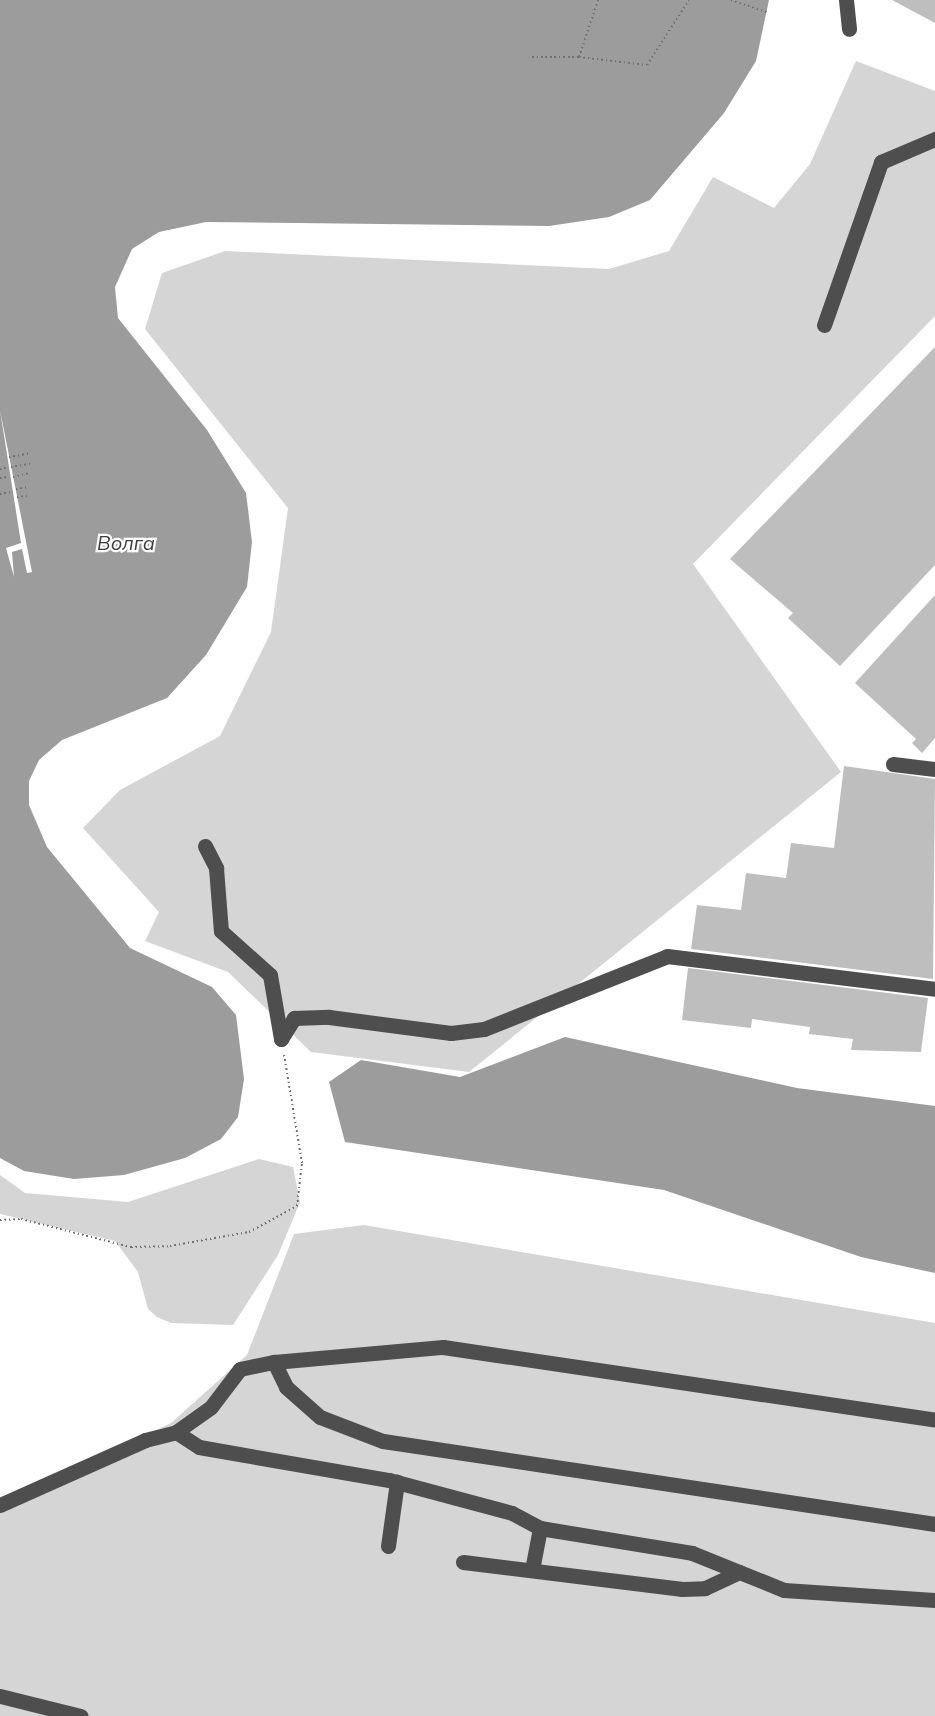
<!DOCTYPE html>
<html>
<head>
<meta charset="utf-8">
<style>
  body { margin:0 }
  #map { position:relative; width:935px; height:1716px; overflow:hidden; background:#fff; font-family:Mulish,sans-serif }
  div>[style] { position:absolute }
  [style*='--x'] { left:calc(var(--x)*1px); top:calc(var(--y)*1px); width:calc(var(--w)*1px); rotate:calc(var(--a)*1deg) }
  .green>* { inset:0; background:#d5d5d5 }
  .water>* { inset:0; background:#9c9c9c }
  .pier>* { inset:0; background:#fff }
  .building>* { inset:0; background:#bebebe }
  .path>* { height:2px; margin-top:-1px; transform-origin:0; background:repeating-linear-gradient(90deg,#707070 0 1.5px,transparent 0 4.5px) }
  .minor>* { height:15px; margin:-7.5px; padding:0 7.5px; transform-origin:7.5px; border-radius:7.5px; background:#4e4e4e }
  span { translate:-50% -50%; white-space:nowrap; text-align:center; line-height:1.15; -webkit-text-stroke:4.5px #fff; paint-order:stroke }
  .water-label { font-size:20px; color:#3d3d3d; font-style:italic }
</style>
</head>
<body>
<div id="map">
  <div class="green">
    <div style="clip-path:polygon(856px 61px,935px 91px,935px 316px,693px 564px,841px 772px,469px 1072px,311px 1052px,228px 972px,145px 941px,159px 912px,83px 828px,120px 790px,220px 736px,271px 632px,288px 508px,145px 329px,162px 273px,225px 251px,609px 269px,669px 251px,713px 177px,774px 208px,810px 164px)"></div>
    <div style="clip-path:polygon(259px 1159px,293px 1167px,300px 1202px,278px 1255px,233px 1325px,171px 1323px,157px 1317px,148px 1309px,138px 1272px,115px 1241px,0 1214px,0 1175px,25px 1193px,128px 1202px)"></div>
    <div style="clip-path:polygon(364px 1225px,935px 1323px,935px 1716px,0 1716px,0 1505px,171px 1423px,247px 1355px,294px 1234px)"></div>
  </div>
  <div class="water">
    <div style="clip-path:polygon(0 0,769px 0,756px 61px,724px 113px,650px 200px,609px 217px,549px 226px,206px 222px,159px 232px,132px 249px,115px 287px,118px 318px,207px 430px,246px 493px,252px 542px,247px 587px,206px 655px,167px 698px,62px 740px,39px 760px,29px 781px,29px 805px,47px 847px,130px 948px,212px 987px,236px 1015px,244px 1079px,238px 1117px,221px 1139px,185px 1158px,124px 1175px,74px 1179px,24px 1171px,0 1158px)"></div>
    <div style="clip-path:polygon(565px 1037px,797px 1088px,935px 1106px,935px 1273px,861px 1257px,664px 1190px,345px 1142px,329px 1082px,361px 1060px,460px 1077px)"></div>
  </div>
  <div class="pier">
    <div style="clip-path:polygon(0 410px,32px 572px,27px 573px,22px 549px,12px 552px,14px 577px,6px 548px,21px 543px)"></div>
  </div>
  <div class="building">
    <div style="clip-path:polygon(892px 0,935px 0,935px 23px)"></div>
    <div style="clip-path:polygon(935px 347px,935px 565px,840px 666px,788px 618px,793px 613px,730px 559px)"></div>
    <div style="clip-path:polygon(935px 595px,935px 738px,922px 753px,912px 743px,916px 739px,855px 683px)"></div>
    <div style="clip-path:polygon(844px 766px,935px 779px,933px 979px,691px 949px,697px 905px,741px 910px,746px 873px,786px 878px,791px 843px,834px 848px)"></div>
    <div style="clip-path:polygon(688px 968px,928px 998px,921px 1052px,851px 1050px,853px 1039px,809px 1034px,810px 1027px,752px 1019px,751px 1028px,682px 1020px)"></div>
  </div>
  <div class="path">
    <div style="--x:598;--y:0;--w:60;--a:108.4"></div>
    <div style="--x:579;--y:57;--w:68;--a:6.7"></div>
    <div style="--x:647;--y:65;--w:77;--a:-57.1"></div>
    <div style="--x:731;--y:0;--w:40;--a:18.9"></div>
    <div style="--x:532;--y:57;--w:47;--a:0"></div>
    <div style="--x:9;--y:457;--w:22;--a:-10"></div>
    <div style="--x:11;--y:467;--w:22;--a:-10"></div>
    <div style="--x:0;--y:469;--w:6;--a:-9"></div>
    <div style="--x:13;--y:477;--w:16;--a:-14"></div>
    <div style="--x:0;--y:478;--w:8;--a:-7"></div>
    <div style="--x:16;--y:489;--w:12;--a:-9"></div>
    <div style="--x:0;--y:494;--w:11;--a:-10"></div>
    <div style="--x:17;--y:497;--w:11;--a:-5"></div>
    <div style="--x:0;--y:1220;--w:21;--a:-3"></div>
    <div style="--x:21;--y:1219;--w:114;--a:14.3"></div>
    <div style="--x:131;--y:1247;--w:39;--a:-1"></div>
    <div style="--x:170;--y:1246;--w:80;--a:-10"></div>
    <div style="--x:249;--y:1232;--w:55;--a:-28.4"></div>
    <div style="--x:297;--y:1206;--w:43;--a:-83.4"></div>
    <div style="--x:302;--y:1163;--w:110;--a:-99.4"></div>
  </div>
  <div class="minor">
    <div style="--x:846;--y:0;--w:29;--a:84"></div>
    <div style="--x:824;--y:325;--w:173;--a:-70.7"></div>
    <div style="--x:881;--y:162;--w:59;--a:-23.1"></div>
    <div style="--x:893;--y:764;--w:42;--a:6.8"></div>
    <div style="--x:205;--y:846;--w:25;--a:63"></div>
    <div style="--x:216;--y:868;--w:63;--a:85.5"></div>
    <div style="--x:221;--y:931;--w:66;--a:41.9"></div>
    <div style="--x:270;--y:975;--w:65;--a:80.2"></div>
    <div style="--x:281;--y:1039;--w:25;--a:-58"></div>
    <div style="--x:294;--y:1018;--w:35;--a:-2"></div>
    <div style="--x:329;--y:1017;--w:123;--a:7.5"></div>
    <div style="--x:451;--y:1033;--w:33;--a:-7"></div>
    <div style="--x:484;--y:1029;--w:197;--a:-21.7"></div>
    <div style="--x:667;--y:956;--w:270;--a:7"></div>
    <div style="--x:274;--y:1362;--w:28;--a:64"></div>
    <div style="--x:286;--y:1387;--w:45;--a:41.4"></div>
    <div style="--x:320;--y:1417;--w:67;--a:20.9"></div>
    <div style="--x:383;--y:1441;--w:558;--a:8.55"></div>
    <div style="--x:176;--y:1432;--w:27;--a:33"></div>
    <div style="--x:199;--y:1447;--w:193;--a:9.9"></div>
    <div style="--x:389;--y:1480;--w:127;--a:15"></div>
    <div style="--x:512;--y:1513;--w:32;--a:28"></div>
    <div style="--x:540;--y:1528;--w:154;--a:9.3"></div>
    <div style="--x:692;--y:1553;--w:99;--a:21.9"></div>
    <div style="--x:784;--y:1590;--w:151;--a:3.8"></div>
    <div style="--x:0;--y:1505;--w:159;--a:-24.1"></div>
    <div style="--x:145;--y:1440;--w:32;--a:-14"></div>
    <div style="--x:176;--y:1432;--w:43;--a:-35.5"></div>
    <div style="--x:211;--y:1407;--w:48;--a:-52.7"></div>
    <div style="--x:240;--y:1369;--w:35;--a:-12"></div>
    <div style="--x:274;--y:1362;--w:170;--a:-5.1"></div>
    <div style="--x:443;--y:1347;--w:497;--a:8.4"></div>
    <div style="--x:388;--y:1546;--w:65;--a:-82"></div>
    <div style="--x:463;--y:1562;--w:221;--a:7"></div>
    <div style="--x:682;--y:1589;--w:23;--a:-2"></div>
    <div style="--x:705;--y:1588;--w:38;--a:-25"></div>
    <div style="--x:532;--y:1570;--w:43;--a:-79.2"></div>
    <div style="--x:0;--y:1696;--w:83;--a:13.9"></div>
  </div>
  <div class="water-label">
    <span style="left:126px;top:542px">Волга</span>
  </div>
</div>
</body>
</html>
